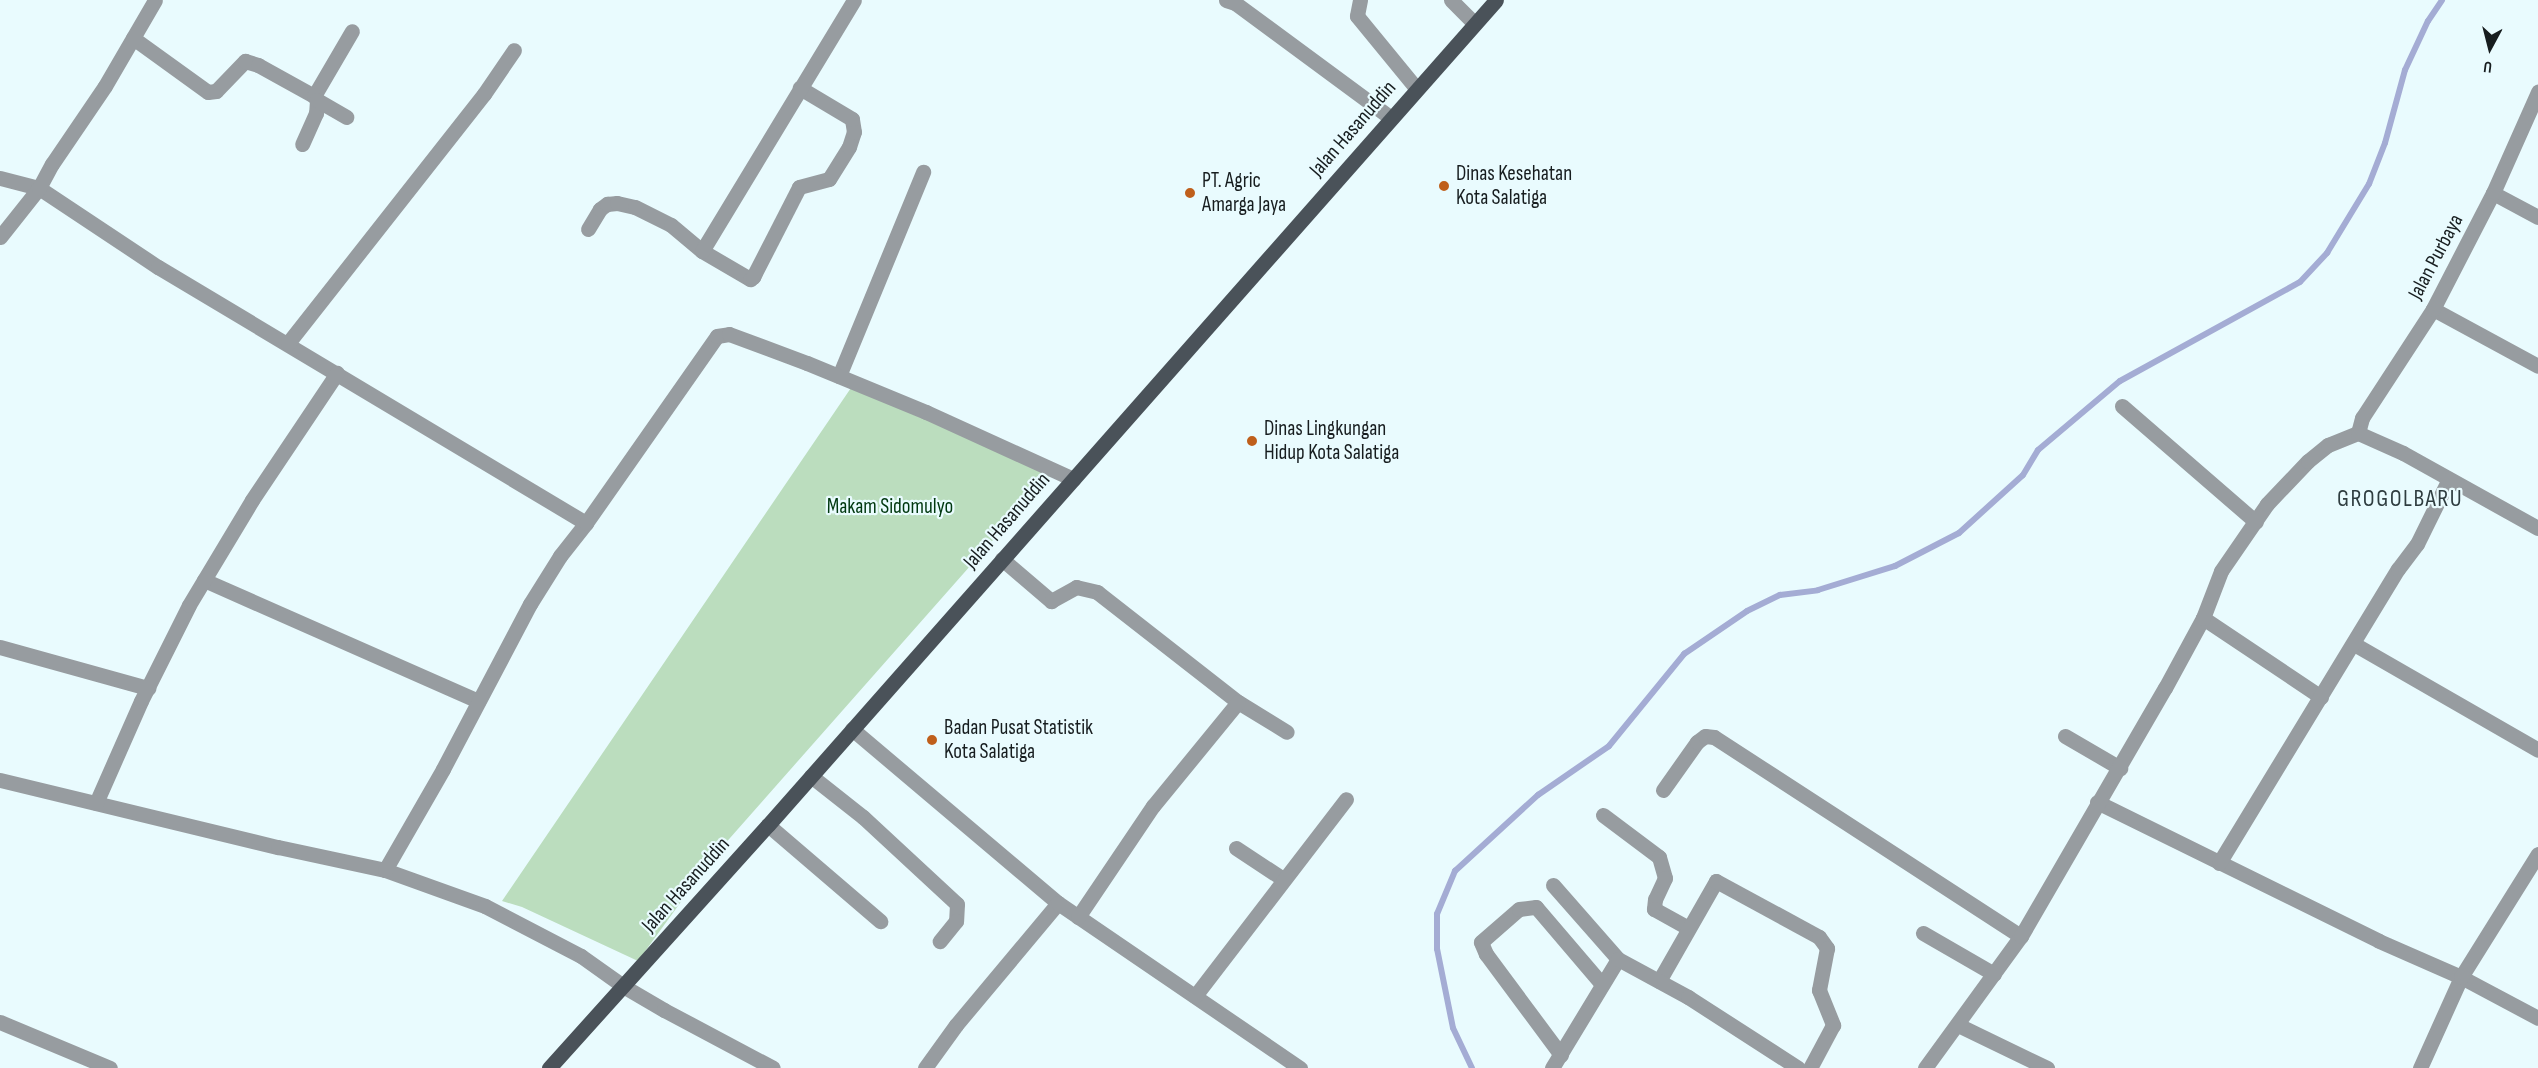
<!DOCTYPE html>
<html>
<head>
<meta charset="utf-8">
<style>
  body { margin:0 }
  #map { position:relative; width:2538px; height:1068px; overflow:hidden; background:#e9fbfe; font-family:"Sofia Sans Condensed",sans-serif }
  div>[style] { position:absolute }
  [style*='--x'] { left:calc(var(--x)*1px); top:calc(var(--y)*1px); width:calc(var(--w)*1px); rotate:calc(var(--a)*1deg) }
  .green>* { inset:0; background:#bbddbe }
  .stream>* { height:6px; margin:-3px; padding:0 3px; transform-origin:3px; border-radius:3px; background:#a4acd4 }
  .minor>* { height:15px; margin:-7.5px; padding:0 7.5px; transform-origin:7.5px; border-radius:7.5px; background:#979ca0 }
  .major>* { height:15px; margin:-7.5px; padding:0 7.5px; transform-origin:7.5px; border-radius:7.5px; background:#4a5259 }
  .dots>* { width:16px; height:16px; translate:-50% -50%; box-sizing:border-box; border:3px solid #e9fbfe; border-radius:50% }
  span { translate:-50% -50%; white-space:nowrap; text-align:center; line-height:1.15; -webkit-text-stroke:4.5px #e9fbfe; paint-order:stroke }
  .street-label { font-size:21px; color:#171d1f }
  .poi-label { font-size:21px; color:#171d1f }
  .left { translate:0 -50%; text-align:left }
  .park-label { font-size:21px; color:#00380f }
  .quarter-label { font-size:24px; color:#2f3d40; letter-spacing:1.5px }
  .north { position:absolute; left:2460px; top:18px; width:60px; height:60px; -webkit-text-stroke:4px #e9fbfe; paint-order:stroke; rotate:187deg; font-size:16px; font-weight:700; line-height:24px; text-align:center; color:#171d1f }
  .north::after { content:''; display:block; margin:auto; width:21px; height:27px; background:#171d1f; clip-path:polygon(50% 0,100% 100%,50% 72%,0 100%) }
</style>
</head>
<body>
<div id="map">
  <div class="green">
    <div style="clip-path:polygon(855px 382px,1053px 472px,715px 855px,638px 961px,522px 907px,502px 901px)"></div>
  </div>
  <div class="stream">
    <div style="--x:1472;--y:1068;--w:44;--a:-115.4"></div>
    <div style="--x:1453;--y:1028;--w:81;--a:-101.4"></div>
    <div style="--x:1437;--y:949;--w:35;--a:-90"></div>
    <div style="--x:1437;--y:914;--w:47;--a:-67.3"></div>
    <div style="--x:1455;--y:871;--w:113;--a:-42.5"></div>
    <div style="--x:1538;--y:795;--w:86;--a:-34.6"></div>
    <div style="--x:1609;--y:746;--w:119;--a:-50.8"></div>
    <div style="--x:1684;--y:654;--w:76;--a:-34.3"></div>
    <div style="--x:1747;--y:611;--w:37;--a:-26"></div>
    <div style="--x:1780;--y:595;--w:38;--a:-7"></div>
    <div style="--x:1818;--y:590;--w:81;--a:-17.3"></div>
    <div style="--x:1895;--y:566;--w:72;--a:-27.3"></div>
    <div style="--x:1959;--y:533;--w:86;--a:-42.2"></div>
    <div style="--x:2023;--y:475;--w:29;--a:-59"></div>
    <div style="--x:2038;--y:450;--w:107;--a:-40.1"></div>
    <div style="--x:2120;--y:381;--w:205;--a:-28.8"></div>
    <div style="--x:2300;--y:282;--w:40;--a:-47"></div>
    <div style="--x:2327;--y:253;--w:81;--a:-58.7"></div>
    <div style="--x:2369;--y:184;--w:44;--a:-68.7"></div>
    <div style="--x:2385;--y:143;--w:76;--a:-74.7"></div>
    <div style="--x:2405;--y:70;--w:54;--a:-64.9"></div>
    <div style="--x:2428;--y:21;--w:25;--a:-56"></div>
  </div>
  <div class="minor">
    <div style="--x:1226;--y:0;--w:9;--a:18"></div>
    <div style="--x:1235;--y:3;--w:194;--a:36.4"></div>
    <div style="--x:1360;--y:0;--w:16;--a:101"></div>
    <div style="--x:1357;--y:16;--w:94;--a:50.6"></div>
    <div style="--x:1451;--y:0;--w:33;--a:45"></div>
    <div style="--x:133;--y:38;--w:92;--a:35.8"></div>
    <div style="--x:208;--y:92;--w:8;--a:-7"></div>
    <div style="--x:216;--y:91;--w:42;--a:-46"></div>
    <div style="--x:245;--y:61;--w:14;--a:17"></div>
    <div style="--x:258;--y:65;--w:64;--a:29"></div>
    <div style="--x:314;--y:96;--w:5;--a:53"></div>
    <div style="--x:317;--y:100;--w:13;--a:94"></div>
    <div style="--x:316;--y:113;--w:34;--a:114"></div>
    <div style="--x:314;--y:96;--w:75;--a:-59.7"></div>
    <div style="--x:317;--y:100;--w:34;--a:30"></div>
    <div style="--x:0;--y:178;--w:40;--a:14.4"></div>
    <div style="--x:39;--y:188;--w:143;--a:33.6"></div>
    <div style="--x:158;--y:267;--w:499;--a:30.9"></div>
    <div style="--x:2493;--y:193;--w:51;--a:28.1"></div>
    <div style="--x:588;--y:229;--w:23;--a:-59"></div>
    <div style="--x:600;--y:209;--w:9;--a:-36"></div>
    <div style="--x:607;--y:204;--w:10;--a:-6"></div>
    <div style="--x:617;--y:203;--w:18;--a:13"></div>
    <div style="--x:635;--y:207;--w:40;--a:26.6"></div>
    <div style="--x:671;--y:225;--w:40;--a:40"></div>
    <div style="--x:702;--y:251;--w:56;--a:30.3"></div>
    <div style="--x:750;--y:279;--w:4;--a:-34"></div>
    <div style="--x:753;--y:277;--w:101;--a:-62.9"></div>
    <div style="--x:799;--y:187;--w:31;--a:-15"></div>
    <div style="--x:829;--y:179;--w:38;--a:-58"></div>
    <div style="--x:849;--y:147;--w:16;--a:-72"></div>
    <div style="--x:854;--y:132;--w:13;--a:-99"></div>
    <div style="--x:852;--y:119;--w:61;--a:-149.2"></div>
    <div style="--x:0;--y:237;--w:63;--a:-51.5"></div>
    <div style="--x:39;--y:188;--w:27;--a:-62"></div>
    <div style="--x:52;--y:164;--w:94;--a:-55.8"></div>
    <div style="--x:105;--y:86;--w:99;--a:-59.8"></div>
    <div style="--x:702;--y:251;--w:293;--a:-58.8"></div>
    <div style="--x:2433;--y:309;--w:119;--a:28.5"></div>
    <div style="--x:288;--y:343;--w:317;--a:-51.8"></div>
    <div style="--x:484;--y:94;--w:53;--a:-55.7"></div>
    <div style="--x:839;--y:376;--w:221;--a:-67.6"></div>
    <div style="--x:2122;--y:406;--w:177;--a:40.9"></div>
    <div style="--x:2358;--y:433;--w:16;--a:-75"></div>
    <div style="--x:2362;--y:418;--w:130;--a:-56.9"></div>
    <div style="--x:2433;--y:309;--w:131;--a:-62.7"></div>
    <div style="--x:2493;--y:193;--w:111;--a:-66"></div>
    <div style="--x:1002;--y:559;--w:65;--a:40.6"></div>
    <div style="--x:1051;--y:601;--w:29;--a:-29"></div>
    <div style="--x:1076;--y:587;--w:22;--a:13"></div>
    <div style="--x:1097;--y:592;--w:179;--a:38"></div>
    <div style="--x:1238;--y:702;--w:57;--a:31.5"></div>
    <div style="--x:204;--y:580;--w:300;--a:23.8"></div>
    <div style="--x:2203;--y:618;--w:142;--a:33.8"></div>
    <div style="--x:2354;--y:644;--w:212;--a:29.9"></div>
    <div style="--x:0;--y:647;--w:154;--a:15.5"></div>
    <div style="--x:852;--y:729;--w:270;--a:40.2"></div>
    <div style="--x:1058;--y:903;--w:159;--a:129.9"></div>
    <div style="--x:956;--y:1025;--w:53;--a:125.8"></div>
    <div style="--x:2065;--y:736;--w:64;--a:30.2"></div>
    <div style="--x:811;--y:776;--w:66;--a:38.3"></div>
    <div style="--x:863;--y:817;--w:128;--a:42.8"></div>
    <div style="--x:957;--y:904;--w:17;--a:93"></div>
    <div style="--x:956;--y:921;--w:26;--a:129"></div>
    <div style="--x:0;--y:780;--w:286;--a:13.6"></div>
    <div style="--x:278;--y:847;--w:109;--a:12.1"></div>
    <div style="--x:385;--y:870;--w:106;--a:19.8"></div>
    <div style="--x:485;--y:906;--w:108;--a:27.5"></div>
    <div style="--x:581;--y:956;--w:52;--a:35.5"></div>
    <div style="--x:623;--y:986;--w:48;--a:30.3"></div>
    <div style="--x:664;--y:1010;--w:123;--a:28"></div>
    <div style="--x:1663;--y:790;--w:59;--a:-54.7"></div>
    <div style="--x:1697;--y:742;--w:10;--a:-37"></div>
    <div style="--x:1705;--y:736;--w:9;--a:6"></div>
    <div style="--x:1714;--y:737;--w:366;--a:33"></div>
    <div style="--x:2097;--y:802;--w:314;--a:26.2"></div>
    <div style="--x:2379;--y:941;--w:90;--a:23.7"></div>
    <div style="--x:2461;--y:977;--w:87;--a:28"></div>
    <div style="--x:96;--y:803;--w:111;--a:-66.2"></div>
    <div style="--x:141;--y:701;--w:107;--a:-63.4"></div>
    <div style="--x:189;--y:605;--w:122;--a:-59"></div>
    <div style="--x:252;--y:500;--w:153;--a:-56.2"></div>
    <div style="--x:1603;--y:815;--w:70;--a:36.9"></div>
    <div style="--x:1659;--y:857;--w:22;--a:74"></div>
    <div style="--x:1665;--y:878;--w:23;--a:115"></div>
    <div style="--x:1655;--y:899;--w:10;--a:96"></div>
    <div style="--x:1654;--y:909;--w:39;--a:29"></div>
    <div style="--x:768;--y:825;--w:148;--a:40.6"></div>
    <div style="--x:1236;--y:848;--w:56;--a:33.4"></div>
    <div style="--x:2219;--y:863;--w:344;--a:-58.7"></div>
    <div style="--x:2398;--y:569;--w:31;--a:-53"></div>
    <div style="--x:2417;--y:544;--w:72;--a:-63.8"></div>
    <div style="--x:385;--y:870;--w:116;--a:-60.1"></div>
    <div style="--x:443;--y:769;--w:187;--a:-62.2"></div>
    <div style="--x:530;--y:604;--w:57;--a:-58"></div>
    <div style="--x:560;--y:556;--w:42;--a:-51.8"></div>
    <div style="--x:586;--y:523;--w:228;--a:-55"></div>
    <div style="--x:717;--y:336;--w:12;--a:-9"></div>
    <div style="--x:729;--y:334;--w:83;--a:20.4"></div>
    <div style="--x:807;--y:363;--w:129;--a:22.4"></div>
    <div style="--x:926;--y:412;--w:162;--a:24.5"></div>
    <div style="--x:1553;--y:885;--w:98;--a:48.7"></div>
    <div style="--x:1058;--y:903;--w:293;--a:34.3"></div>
    <div style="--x:1078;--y:917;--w:134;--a:-56"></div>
    <div style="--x:1153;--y:806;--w:134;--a:-50.7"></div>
    <div style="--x:1923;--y:933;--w:82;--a:30"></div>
    <div style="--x:1659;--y:981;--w:115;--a:-60.3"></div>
    <div style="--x:1716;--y:881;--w:117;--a:28.5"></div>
    <div style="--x:1819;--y:937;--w:14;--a:54"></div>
    <div style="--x:1827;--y:948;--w:43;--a:100.8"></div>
    <div style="--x:1819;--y:990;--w:38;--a:68"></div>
    <div style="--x:1833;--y:1025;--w:49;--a:118.1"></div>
    <div style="--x:1195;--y:996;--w:248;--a:-52.5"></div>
    <div style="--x:0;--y:1022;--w:119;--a:22.7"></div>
    <div style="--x:1958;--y:1025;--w:99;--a:25.8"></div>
    <div style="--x:1561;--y:1055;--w:126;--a:-126.6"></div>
    <div style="--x:1486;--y:954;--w:13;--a:-113"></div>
    <div style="--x:1481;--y:942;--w:50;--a:-41"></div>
    <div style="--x:1519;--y:909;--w:17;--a:-7"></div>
    <div style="--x:1536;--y:907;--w:100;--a:49.5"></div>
    <div style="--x:1552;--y:1068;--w:127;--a:-58.8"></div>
    <div style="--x:1618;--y:959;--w:80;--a:28.5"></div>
    <div style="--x:1688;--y:997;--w:131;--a:32.8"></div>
    <div style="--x:1925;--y:1068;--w:163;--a:-54"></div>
    <div style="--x:2021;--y:936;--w:287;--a:-59.9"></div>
    <div style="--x:2165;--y:688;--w:80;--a:-61.5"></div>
    <div style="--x:2203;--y:618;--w:50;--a:-69"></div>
    <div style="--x:2221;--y:571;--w:81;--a:-55.5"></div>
    <div style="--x:2267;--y:504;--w:59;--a:-46.4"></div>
    <div style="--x:2308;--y:461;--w:26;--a:-39"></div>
    <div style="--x:2328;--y:445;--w:32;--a:-22"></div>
    <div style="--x:2358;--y:433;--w:49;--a:24"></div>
    <div style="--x:2403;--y:453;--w:154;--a:29.1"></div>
    <div style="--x:2420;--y:1068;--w:100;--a:-65.7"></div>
    <div style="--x:2461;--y:977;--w:145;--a:-58"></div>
  </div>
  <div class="major">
    <div style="--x:549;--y:1068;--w:327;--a:-48"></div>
    <div style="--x:768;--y:825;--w:1100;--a:-48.57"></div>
  </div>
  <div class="dots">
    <div style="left:1444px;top:186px;background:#bf5f1b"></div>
    <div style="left:1190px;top:193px;background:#bf5f1b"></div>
    <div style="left:1252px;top:441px;background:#bf5f1b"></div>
    <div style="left:932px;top:740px;background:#bf5f1b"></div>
  </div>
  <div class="street-label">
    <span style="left:1353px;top:129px;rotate:-49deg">Jalan Hasanuddin</span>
    <span style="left:2436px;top:257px;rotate:-62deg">Jalan Purbaya</span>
    <span style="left:1007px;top:521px;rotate:-49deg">Jalan Hasanuddin</span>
    <span style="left:686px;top:885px;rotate:-48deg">Jalan Hasanuddin</span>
  </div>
  <div class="poi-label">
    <span class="left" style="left:1456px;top:186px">Dinas Kesehatan<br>Kota Salatiga</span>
    <span class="left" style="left:1202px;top:193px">PT. Agric<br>Amarga Jaya</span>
    <span class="left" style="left:1264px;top:441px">Dinas Lingkungan<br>Hidup Kota Salatiga</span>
    <span class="left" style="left:944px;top:740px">Badan Pusat Statistik<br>Kota Salatiga</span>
  </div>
  <div class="park-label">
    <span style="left:890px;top:507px">Makam Sidomulyo</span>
  </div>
  <div class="quarter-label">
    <span style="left:2400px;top:499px">GROGOLBARU</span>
  </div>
  <div class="north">U</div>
</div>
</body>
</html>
